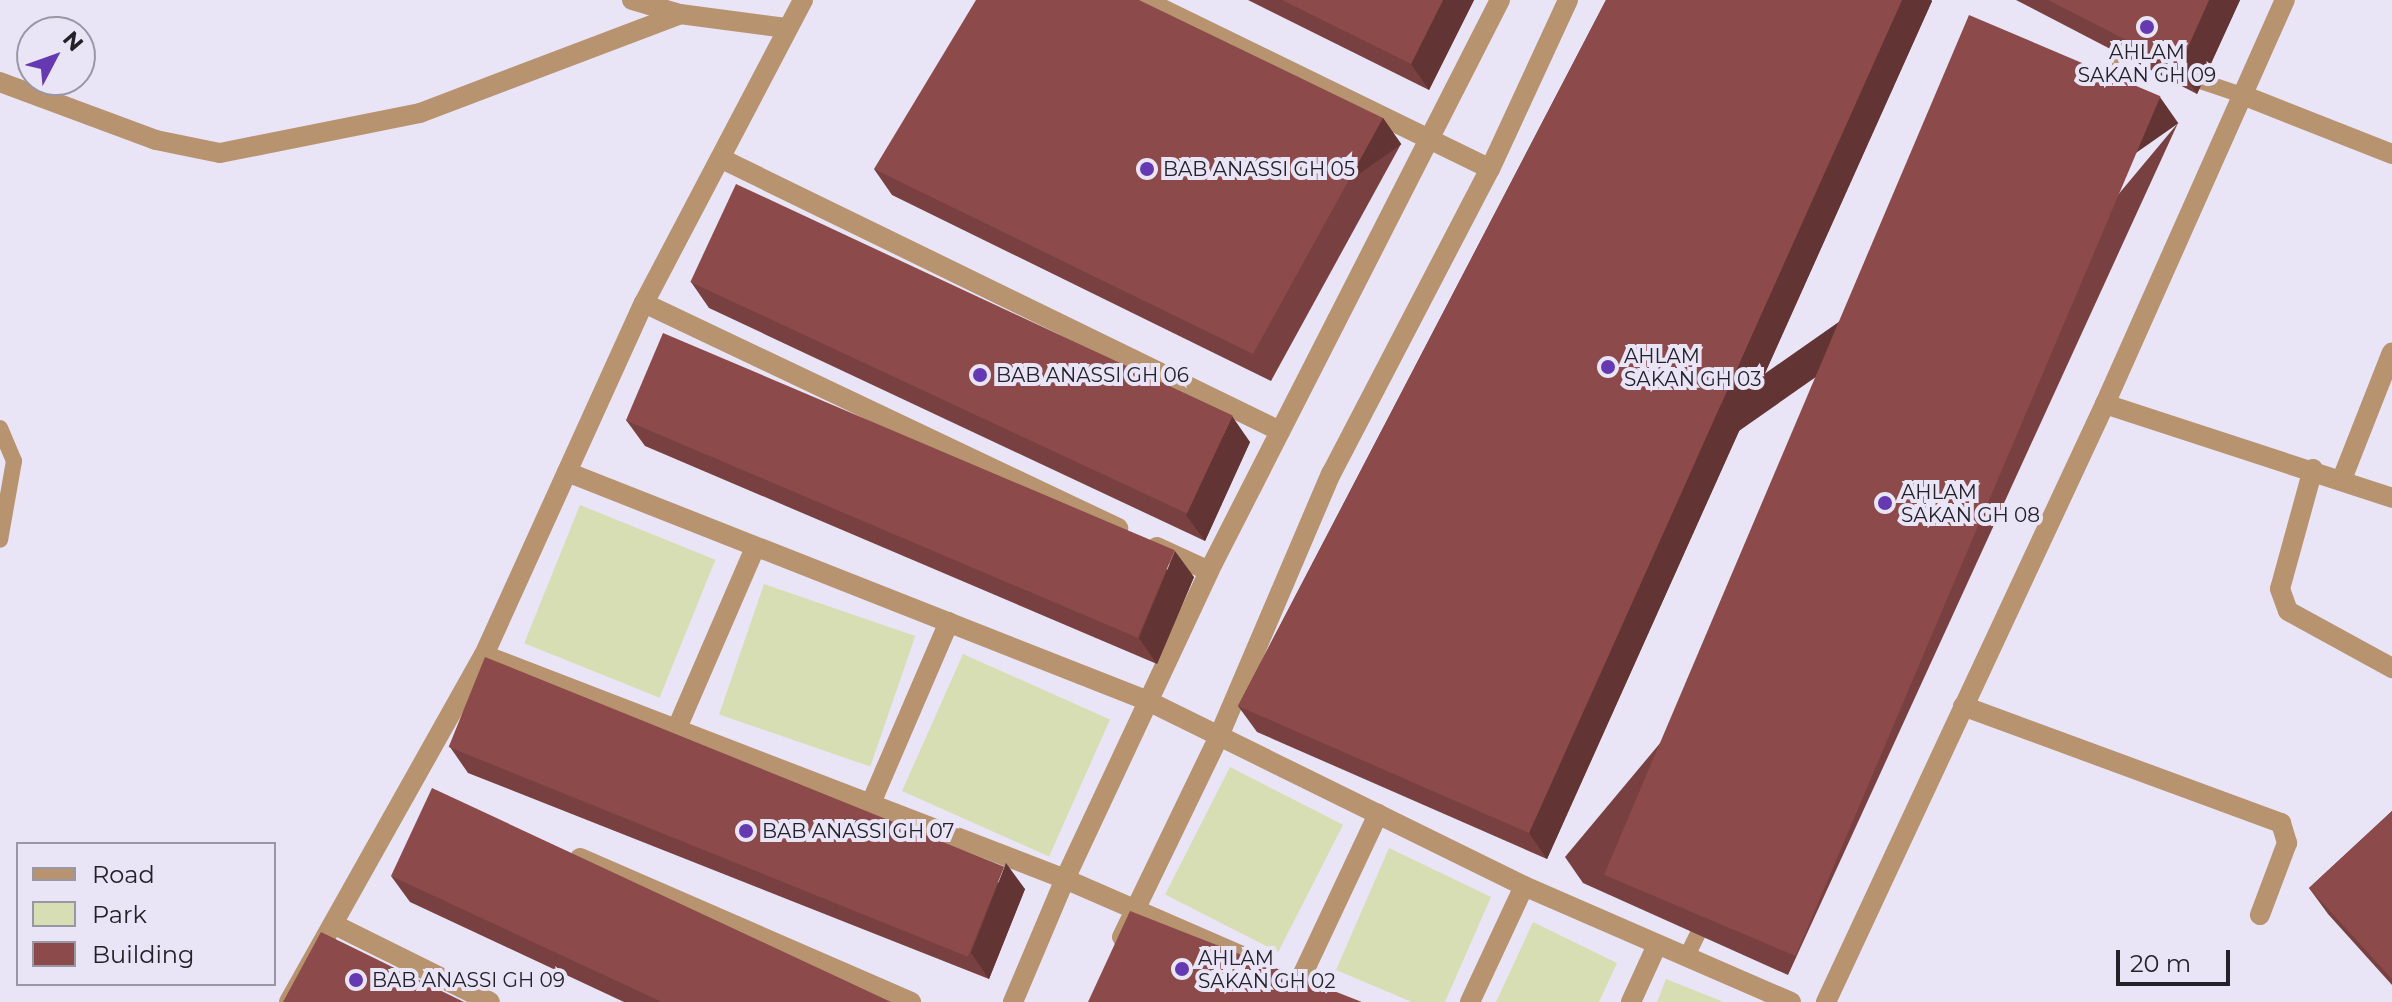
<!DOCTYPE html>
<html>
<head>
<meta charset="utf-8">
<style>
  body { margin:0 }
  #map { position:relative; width:2392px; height:1002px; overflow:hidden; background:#e9e5f7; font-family:Montserrat,sans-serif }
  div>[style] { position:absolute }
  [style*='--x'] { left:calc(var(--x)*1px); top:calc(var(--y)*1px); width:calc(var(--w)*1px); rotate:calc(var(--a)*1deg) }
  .green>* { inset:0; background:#d8deb4; transform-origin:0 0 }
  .lane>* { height:16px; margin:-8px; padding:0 8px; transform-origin:8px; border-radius:8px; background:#b7936f }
  .street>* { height:20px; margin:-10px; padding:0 10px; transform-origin:10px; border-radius:10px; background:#b7936f }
  .wall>* { inset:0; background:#784040 }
  .shaded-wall>* { inset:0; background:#623434; transform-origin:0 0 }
  .building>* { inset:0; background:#8c4b4a; transform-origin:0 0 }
  .dots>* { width:22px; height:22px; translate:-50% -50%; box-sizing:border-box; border:4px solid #e9e5f7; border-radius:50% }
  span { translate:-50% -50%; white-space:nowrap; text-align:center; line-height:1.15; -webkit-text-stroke:8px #e9e5f7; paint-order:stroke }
  .poi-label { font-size:20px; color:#242229 }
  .left { translate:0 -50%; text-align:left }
  .legend { position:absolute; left:16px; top:842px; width:260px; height:144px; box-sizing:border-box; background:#e9e5f7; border:2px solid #9a97a5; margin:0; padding:10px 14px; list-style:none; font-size:24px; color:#242229 }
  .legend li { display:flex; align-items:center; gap:16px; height:40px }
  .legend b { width:40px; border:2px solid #9a97a5 }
  .north { position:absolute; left:16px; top:16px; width:80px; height:80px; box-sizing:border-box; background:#e9e5f7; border:2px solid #9a97a5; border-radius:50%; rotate:49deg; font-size:22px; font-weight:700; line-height:32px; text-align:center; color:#242229 }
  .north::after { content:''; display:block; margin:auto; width:28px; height:36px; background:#6539b1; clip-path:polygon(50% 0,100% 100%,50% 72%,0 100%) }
  .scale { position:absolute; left:2116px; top:950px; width:114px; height:36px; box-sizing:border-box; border:4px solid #242229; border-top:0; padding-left:10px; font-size:24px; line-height:28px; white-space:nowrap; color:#242229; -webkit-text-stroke:6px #e9e5f7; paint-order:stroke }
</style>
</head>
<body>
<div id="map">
  <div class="green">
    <div style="left:580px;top:505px;width:146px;height:149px;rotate:22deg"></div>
    <div style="left:764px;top:584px;width:160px;height:138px;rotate:19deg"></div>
    <div style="left:963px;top:654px;width:161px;height:150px;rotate:24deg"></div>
    <div style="left:1230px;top:767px;width:127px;height:143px;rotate:27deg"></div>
    <div style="clip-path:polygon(1389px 848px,1491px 897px,1445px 1002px,1412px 1002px,1336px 970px)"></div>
    <div style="clip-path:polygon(1533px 922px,1617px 963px,1599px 1002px,1496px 1002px)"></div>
    <div style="clip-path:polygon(1666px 979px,1724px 1002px,1657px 1002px)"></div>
  </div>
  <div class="lane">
    <div style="--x:2182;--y:75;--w:66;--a:18.4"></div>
    <div style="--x:2101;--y:92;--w:43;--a:-65.2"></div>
    <div style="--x:0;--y:428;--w:36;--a:67"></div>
    <div style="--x:14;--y:461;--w:80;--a:100"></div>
    <div style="--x:1686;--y:958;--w:46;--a:-64"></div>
  </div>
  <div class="street">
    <div style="--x:632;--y:0;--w:50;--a:16.3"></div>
    <div style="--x:680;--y:14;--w:107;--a:7.5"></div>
    <div style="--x:1144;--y:0;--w:385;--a:26"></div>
    <div style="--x:0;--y:82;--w:166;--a:20.4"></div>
    <div style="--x:156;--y:140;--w:65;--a:11.5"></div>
    <div style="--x:220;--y:153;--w:204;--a:-11.3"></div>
    <div style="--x:420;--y:113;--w:278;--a:-20.8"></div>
    <div style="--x:2245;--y:96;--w:158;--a:21.5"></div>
    <div style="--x:722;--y:159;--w:621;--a:25.99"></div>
    <div style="--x:644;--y:303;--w:525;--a:25.39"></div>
    <div style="--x:2105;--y:404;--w:302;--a:18.1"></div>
    <div style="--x:2313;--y:469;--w:124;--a:105.4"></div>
    <div style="--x:2280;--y:589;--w:23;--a:70"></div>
    <div style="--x:2288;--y:611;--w:119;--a:28.7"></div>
    <div style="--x:567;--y:472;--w:625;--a:21.51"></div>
    <div style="--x:1148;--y:701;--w:419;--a:26.2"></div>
    <div style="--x:1524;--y:886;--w:291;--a:23.5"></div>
    <div style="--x:2342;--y:479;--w:136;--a:-68.5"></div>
    <div style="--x:1157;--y:547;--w:57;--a:24.8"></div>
    <div style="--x:484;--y:655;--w:623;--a:21.08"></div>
    <div style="--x:1065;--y:879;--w:201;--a:23.5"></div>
    <div style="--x:1963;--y:706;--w:339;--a:20.2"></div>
    <div style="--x:2281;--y:823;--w:21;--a:73"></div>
    <div style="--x:2287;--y:843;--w:77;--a:110.6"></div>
    <div style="--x:677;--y:728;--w:194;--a:-66.6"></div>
    <div style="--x:871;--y:803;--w:197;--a:-66.7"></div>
    <div style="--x:580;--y:858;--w:361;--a:23.5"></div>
    <div style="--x:333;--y:924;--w:175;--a:26.4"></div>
    <div style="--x:1122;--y:937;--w:223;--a:-64.2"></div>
    <div style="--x:1219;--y:736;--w:285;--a:-66.9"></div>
    <div style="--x:1331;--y:474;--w:344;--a:-62.5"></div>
    <div style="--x:1490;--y:169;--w:186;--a:-65.2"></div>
    <div style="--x:1299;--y:982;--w:186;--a:-64.8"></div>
    <div style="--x:289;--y:1002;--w:398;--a:-60.7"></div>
    <div style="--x:484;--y:655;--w:387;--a:-65.6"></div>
    <div style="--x:644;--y:303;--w:342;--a:-62.3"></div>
    <div style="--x:1013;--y:1002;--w:134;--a:-67.1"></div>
    <div style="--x:1065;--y:879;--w:340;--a:-64.9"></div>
    <div style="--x:1209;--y:571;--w:641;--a:-63"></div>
    <div style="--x:1470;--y:1002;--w:128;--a:-65"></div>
    <div style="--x:1631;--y:1002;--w:63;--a:-65.5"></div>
    <div style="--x:1826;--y:1002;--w:660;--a:-64.99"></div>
    <div style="--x:2105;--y:404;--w:442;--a:-66"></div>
  </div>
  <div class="wall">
    <div style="clip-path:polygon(1248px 0,1474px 0,1429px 90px)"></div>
    <div style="clip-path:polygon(1606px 0,1931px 0,1932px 1px,1547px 859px,1257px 732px,1238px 706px)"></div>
    <div style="clip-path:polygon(2016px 0,2240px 0,2197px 94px)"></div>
    <div style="clip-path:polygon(1383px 118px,1401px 144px,1271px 381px,892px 195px,874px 169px)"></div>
    <div style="clip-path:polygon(2178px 123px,1788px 975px,1583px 883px,1565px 857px)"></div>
    <div style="clip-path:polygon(691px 282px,1250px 442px,1205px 541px,709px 308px)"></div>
    <div style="clip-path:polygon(626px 420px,1194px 577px,1157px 664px,645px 446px)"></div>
    <div style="clip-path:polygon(450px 747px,1025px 889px,989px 979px,468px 773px)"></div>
    <div style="clip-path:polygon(2392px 811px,2392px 985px,2328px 914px,2309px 888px)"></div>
    <div style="clip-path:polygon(391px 876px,891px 1002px,624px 1002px,410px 902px)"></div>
  </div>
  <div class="shaded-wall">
    <div style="clip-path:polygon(1443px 0,1474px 0,1429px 90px,1411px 64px)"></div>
    <div style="clip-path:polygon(1902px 0,1931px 0,1932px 1px,1547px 859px,1529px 833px)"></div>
    <div style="clip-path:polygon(2209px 0,2240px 0,2197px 94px,2179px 67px)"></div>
    <div style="left:2160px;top:97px;width:32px;height:937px;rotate:55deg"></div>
    <div style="left:1383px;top:118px;width:32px;height:269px;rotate:55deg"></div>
    <div style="clip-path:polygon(1232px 416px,1250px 442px,1205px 541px,1186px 515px)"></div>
    <div style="clip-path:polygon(1175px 551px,1194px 577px,1157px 664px,1139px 638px)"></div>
    <div style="clip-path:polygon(1006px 863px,1025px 889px,989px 979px,971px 953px)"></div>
  </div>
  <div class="building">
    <div style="clip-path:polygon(976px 0,1139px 0,1383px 118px,1253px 354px,874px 169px)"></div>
    <div style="clip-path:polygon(1282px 0,1443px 0,1411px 64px)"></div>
    <div style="clip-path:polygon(1606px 0,1902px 0,1529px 833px,1238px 706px)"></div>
    <div style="clip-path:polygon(2048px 0,2209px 0,2179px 67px)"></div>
    <div style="left:1969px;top:15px;width:208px;height:934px;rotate:23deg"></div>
    <div style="left:736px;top:184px;width:548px;height:108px;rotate:25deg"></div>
    <div style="left:663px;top:333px;width:556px;height:95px;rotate:23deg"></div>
    <div style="left:485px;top:657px;width:560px;height:97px;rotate:22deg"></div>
    <div style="clip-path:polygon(432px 788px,891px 1002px,662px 1002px,391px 876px)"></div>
    <div style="clip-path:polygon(2392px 811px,2392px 979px,2309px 888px)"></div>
    <div style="clip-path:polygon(1130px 911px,1362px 1002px,1088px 1002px)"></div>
    <div style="clip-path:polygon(321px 932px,464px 1002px,283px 1002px)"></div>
  </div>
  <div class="dots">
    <div style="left:2147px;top:27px;background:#6539b1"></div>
    <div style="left:1147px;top:169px;background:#6539b1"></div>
    <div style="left:1608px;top:367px;background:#6539b1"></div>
    <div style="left:980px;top:375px;background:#6539b1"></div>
    <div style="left:1885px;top:503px;background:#6539b1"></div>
    <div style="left:746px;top:831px;background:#6539b1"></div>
    <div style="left:1182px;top:969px;background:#6539b1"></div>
    <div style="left:356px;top:980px;background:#6539b1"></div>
  </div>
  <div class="poi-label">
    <span style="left:2147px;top:64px">AHLAM<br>SAKAN GH 09</span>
    <span class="left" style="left:1163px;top:169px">BAB ANASSI GH 05</span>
    <span class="left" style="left:1624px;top:368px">AHLAM<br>SAKAN GH 03</span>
    <span class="left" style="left:996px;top:375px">BAB ANASSI GH 06</span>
    <span class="left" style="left:1901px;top:504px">AHLAM<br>SAKAN GH 08</span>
    <span class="left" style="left:762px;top:831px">BAB ANASSI GH 07</span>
    <span class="left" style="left:1198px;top:970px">AHLAM<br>SAKAN GH 02</span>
    <span class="left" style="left:372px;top:980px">BAB ANASSI GH 09</span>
  </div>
  <ul class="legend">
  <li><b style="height:10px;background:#b7936f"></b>Road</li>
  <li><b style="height:22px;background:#d8deb4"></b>Park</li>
  <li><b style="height:22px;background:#8c4b4a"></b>Building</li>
  </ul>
  <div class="north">N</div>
  <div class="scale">20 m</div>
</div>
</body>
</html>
